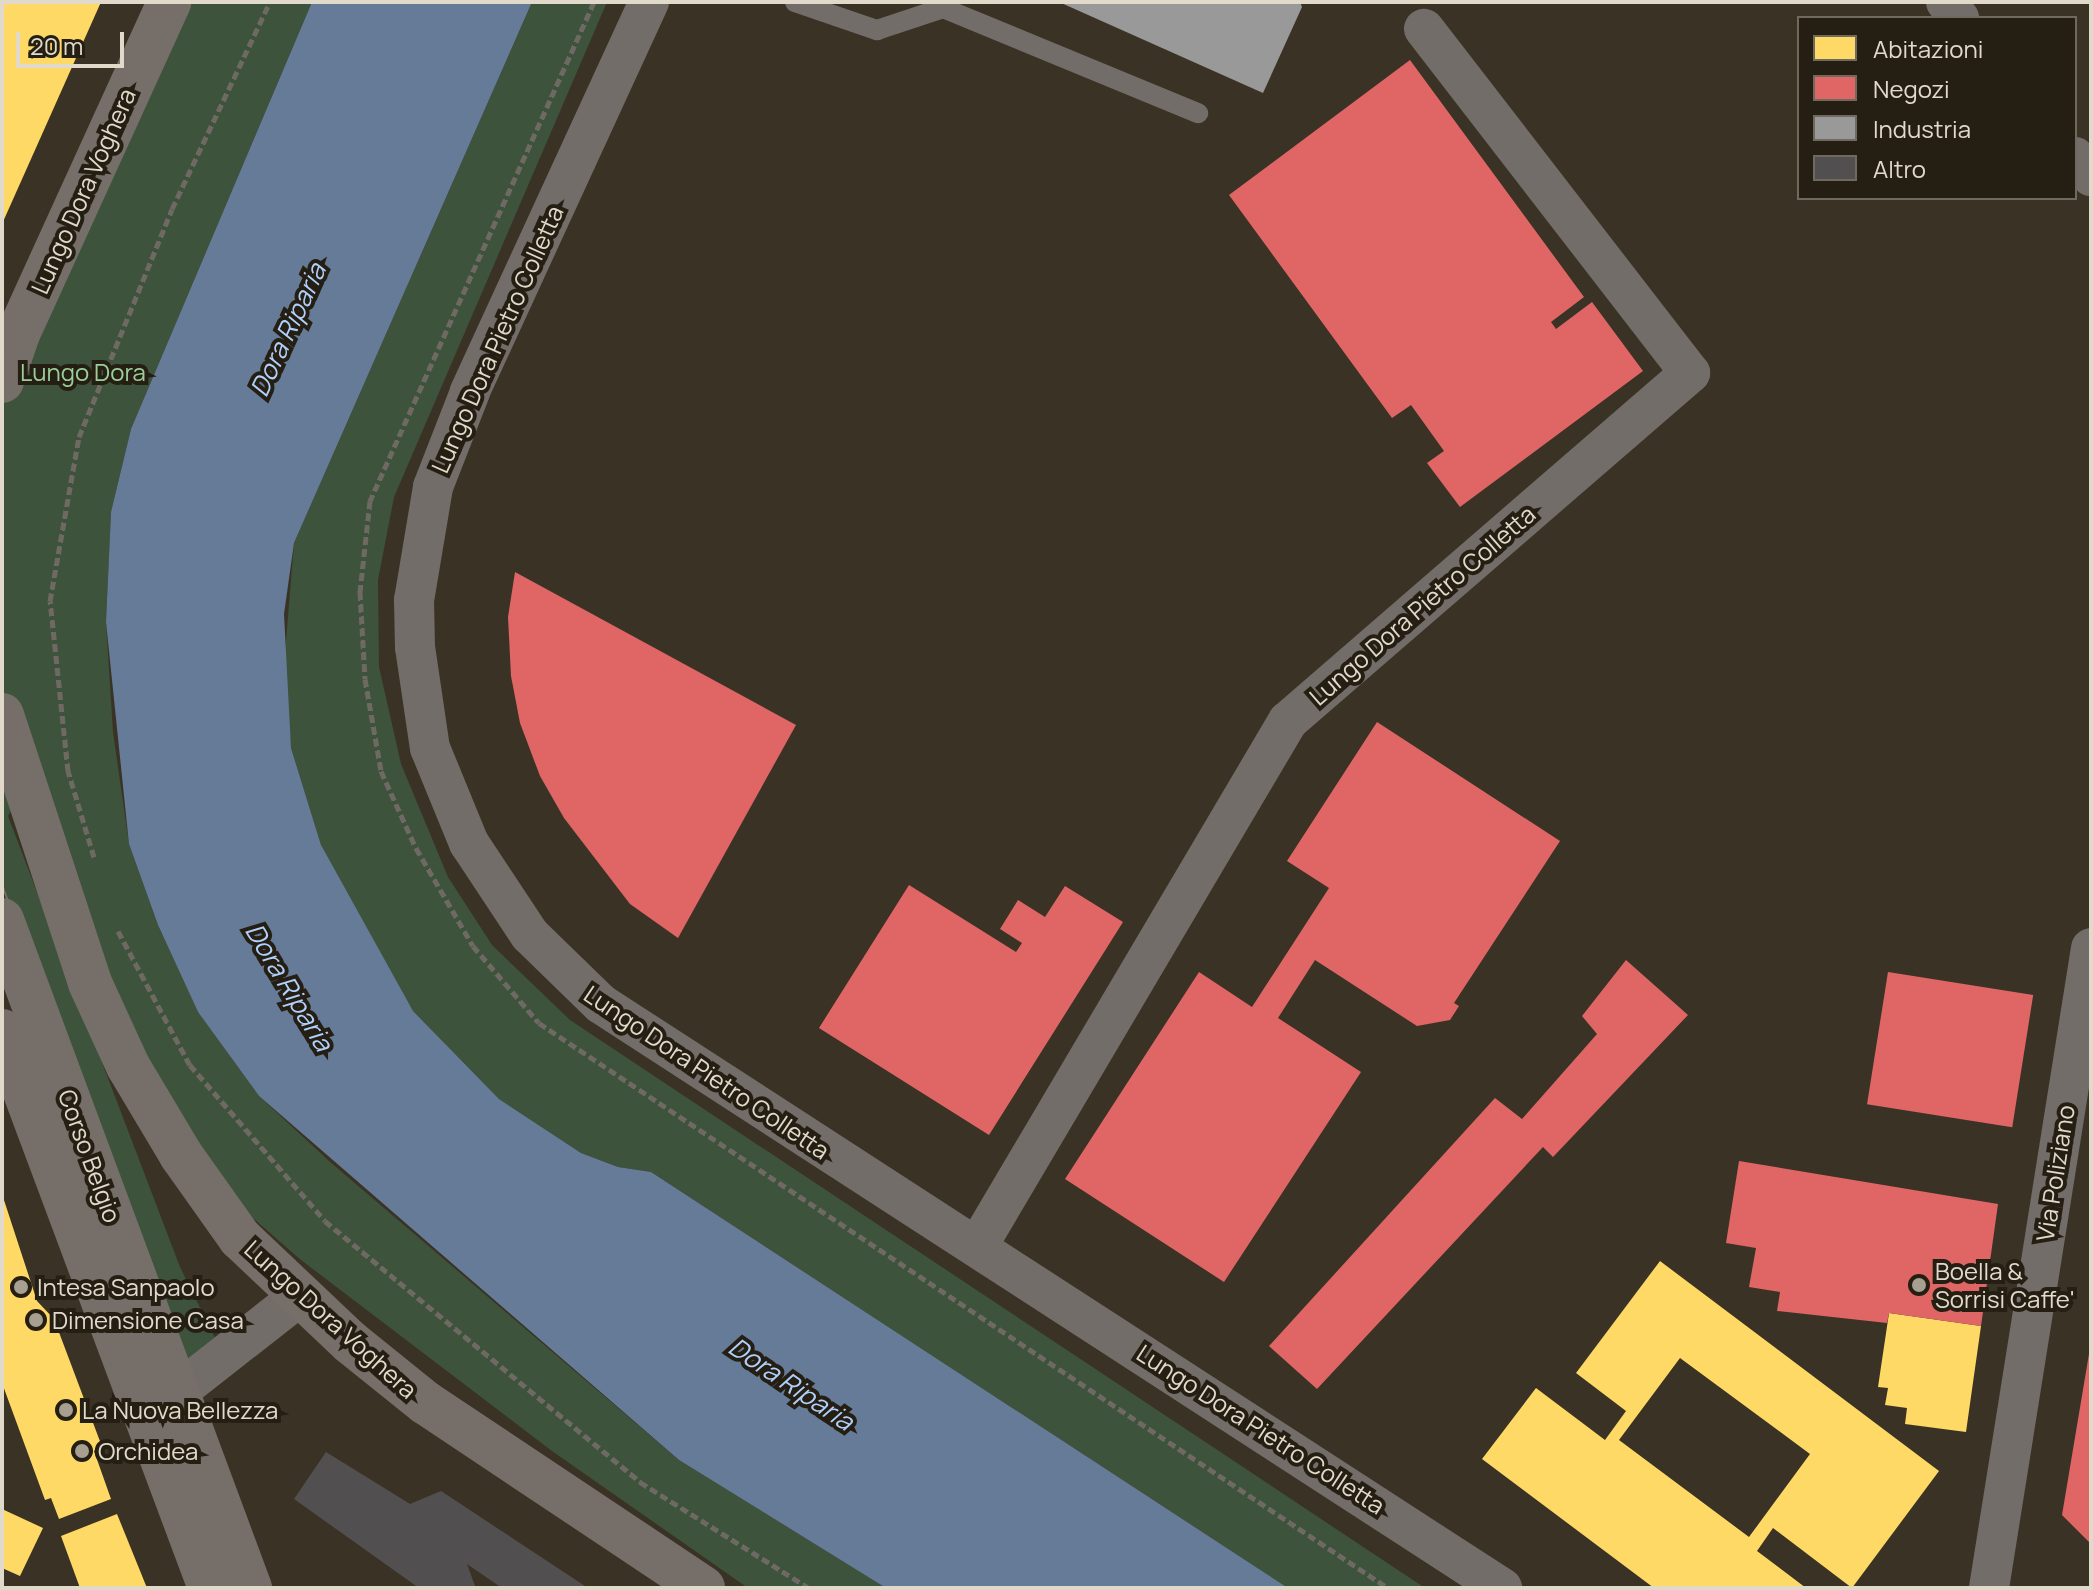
<!DOCTYPE html>
<html>
<head>
<meta charset="utf-8">
<style>
  body { margin:0 }
  #map { position:relative; width:2093px; height:1590px; overflow:hidden; background:#3a3325; font-family:Manrope,sans-serif }
  div>[style] { position:absolute }
  [style*='--x'] { left:calc(var(--x)*1px); top:calc(var(--y)*1px); width:calc(var(--w)*1px); rotate:calc(var(--a)*1deg) }
  .green>* { inset:0; background:#3d533b }
  .water>* { inset:0; background:#667b98 }
  .homes>* { inset:0; background:#ffd966 }
  .shops>* { inset:0; background:#e06666; transform-origin:0 0 }
  .industry>* { inset:0; background:#999 }
  .building>* { inset:0; background:#524f50 }
  .path>* { height:5px; margin-top:-2.5px; transform-origin:0; background:repeating-linear-gradient(90deg,#6f6963 0 8px,transparent 0 12px) }
  .lane>* { height:20px; margin:-10px; padding:0 10px; transform-origin:10px; border-radius:10px; background:#736d69 }
  .street>* { height:40px; margin:-20px; padding:0 20px; transform-origin:20px; border-radius:20px; background:#736d69 }
  .secondary>* { height:44px; margin:-22px; padding:0 22px; transform-origin:22px; border-radius:22px; background:#766e69 }
  .tram>* { height:2px; margin:-1px; padding:0 1px; transform-origin:1px; border-radius:1px; background:#766f68 }
  .dots>* { width:22px; height:22px; translate:-50% -50%; box-sizing:border-box; border:4px solid #241e13; border-radius:50% }
  span { translate:-50% -50%; white-space:nowrap; text-align:center; line-height:1.15; -webkit-text-stroke:8px #241e13; paint-order:stroke }
  .street-label { font-size:24px; color:#e1dacb }
  .park-label { font-size:24px; color:#9bce9b }
  .poi-label { font-size:24px; color:#e1dacb }
  .left { translate:0 -50%; text-align:left }
  .water-label { font-size:26px; color:#b0cffb; font-style:italic }
  .frame { position:absolute; inset:0; border:4px solid #e1dacb; pointer-events:none }
  .legend { position:absolute; left:1797px; top:16px; width:280px; height:184px; box-sizing:border-box; background:#241e13; border:2px solid #70695d; margin:0; padding:10px 14px; list-style:none; font-size:24px; color:#e1dacb }
  .legend li { display:flex; align-items:center; gap:16px; height:40px }
  .legend b { width:40px; border:2px solid #70695d }
  .scale { position:absolute; left:16px; top:32px; width:108px; height:36px; box-sizing:border-box; border:4px solid #e1dacb; border-top:0; padding-left:10px; font-size:24px; line-height:28px; white-space:nowrap; color:#e1dacb; -webkit-text-stroke:6px #241e13; paint-order:stroke }
</style>
</head>
<body>
<div id="map">
  <div class="green">
    <div style="clip-path:polygon(185px 2px,312px 2px,131px 429px,111px 512px,106px 622px,113px 732px,129px 844px,158px 925px,198px 1012px,259px 1096px,329px 1161px,679px 1460px,886px 1588px,748px 1588px,552px 1451px,301px 1260px,181px 1155px,22px 791px,8px 816px,180px 1267px,218px 1344px,182px 1365px,2px 885px,2px 394px)"></div>
    <div style="clip-path:polygon(532px 2px,607px 2px,394px 497px,378px 580px,379px 667px,401px 764px,448px 877px,492px 945px,570px 1020px,1425px 1588px,1288px 1588px,651px 1172px,618px 1167px,581px 1153px,499px 1099px,413px 1011px,361px 926px,321px 845px,291px 748px,284px 666px,294px 543px)"></div>
  </div>
  <div class="water">
    <div style="clip-path:polygon(312px 2px,532px 2px,294px 543px,284px 614px,291px 748px,321px 845px,413px 1011px,499px 1099px,581px 1153px,618px 1167px,651px 1172px,1288px 1588px,886px 1588px,679px 1460px,259px 1096px,198px 1012px,158px 925px,129px 844px,106px 622px,111px 512px,131px 429px)"></div>
  </div>
  <div class="homes">
    <div style="clip-path:polygon(2px 2px,101px 2px,2px 224px)"></div>
    <div style="clip-path:polygon(2px 1194px,37px 1301px,54px 1319px,101px 1444px,94px 1451px,111px 1499px,59px 1519px,51px 1498px,45px 1500px,2px 1383px)"></div>
    <div style="clip-path:polygon(evenodd,1660px 1261px,1939px 1471px,1852px 1588px,1773px 1528px,1757px 1551px,1806px 1588px,1654px 1588px,1482px 1459px,1536px 1388px,1605px 1440px,1626px 1411px,1576px 1373px,1660px 1261px,1680px 1358px,1810px 1454px,1749px 1537px,1619px 1440px,1680px 1358px)"></div>
    <div style="clip-path:polygon(1889px 1313px,1981px 1326px,1966px 1432px,1905px 1424px,1907px 1408px,1885px 1405px,1888px 1388px,1878px 1387px)"></div>
    <div style="clip-path:polygon(2px 1509px,43px 1528px,20px 1576px,2px 1568px)"></div>
    <div style="clip-path:polygon(117px 1514px,147px 1588px,80px 1588px,61px 1536px)"></div>
  </div>
  <div class="shops">
    <div style="clip-path:polygon(1410px 60px,1584px 297px,1551px 322px,1556px 329px,1592px 302px,1643px 371px,1460px 507px,1427px 463px,1444px 451px,1411px 405px,1392px 418px,1229px 195px)"></div>
    <div style="clip-path:polygon(515px 572px,796px 725px,678px 938px,630px 904px,564px 818px,540px 776px,520px 723px,511px 676px,508px 617px)"></div>
    <div style="clip-path:polygon(1377px 722px,1560px 841px,1454px 1003px,1459px 1006px,1450px 1020px,1417px 1026px,1315px 960px,1278px 1018px,1361px 1072px,1224px 1282px,1065px 1179px,1199px 972px,1252px 1007px,1329px 888px,1287px 861px)"></div>
    <div style="clip-path:polygon(909px 885px,1016px 952px,1022px 943px,1000px 929px,1018px 900px,1045px 917px,1065px 886px,1123px 922px,989px 1135px,819px 1028px)"></div>
    <div style="clip-path:polygon(1626px 960px,1688px 1015px,1553px 1157px,1543px 1147px,1317px 1389px,1269px 1346px,1495px 1098px,1522px 1119px,1597px 1034px,1582px 1016px)"></div>
    <div style="left:1888px;top:972px;width:147px;height:134px;rotate:9deg"></div>
    <div style="clip-path:polygon(1739px 1161px,1998px 1204px,1981px 1326px,1889px 1313px,1887px 1323px,1777px 1311px,1780px 1292px,1749px 1287px,1756px 1248px,1726px 1243px)"></div>
    <div style="clip-path:polygon(2091px 1342px,2091px 1544px,2062px 1515px)"></div>
  </div>
  <div class="industry">
    <div style="clip-path:polygon(1059px 2px,1300px 2px,1302px 7px,1263px 93px)"></div>
  </div>
  <div class="building">
    <div style="clip-path:polygon(326px 1452px,410px 1504px,441px 1491px,588px 1588px,502px 1588px,467px 1564px,475px 1586px,419px 1588px,294px 1499px)"></div>
  </div>
  <div class="path">
    <div style="--x:594;--y:2;--w:547;--a:114.18"></div>
    <div style="--x:370;--y:501;--w:92;--a:96.3"></div>
    <div style="--x:360;--y:592;--w:87;--a:86.7"></div>
    <div style="--x:365;--y:679;--w:93;--a:80.1"></div>
    <div style="--x:381;--y:771;--w:85;--a:65.6"></div>
    <div style="--x:416;--y:848;--w:113;--a:59.8"></div>
    <div style="--x:473;--y:946;--w:101;--a:49.4"></div>
    <div style="--x:539;--y:1023;--w:1020;--a:33.64"></div>
    <div style="--x:94;--y:857;--w:90;--a:-106.8"></div>
    <div style="--x:68;--y:771;--w:171;--a:-96"></div>
    <div style="--x:50;--y:601;--w:167;--a:-80"></div>
    <div style="--x:79;--y:437;--w:246;--a:-67.8"></div>
    <div style="--x:172;--y:209;--w:229;--a:-64.7"></div>
    <div style="--x:118;--y:931;--w:152;--a:61.8"></div>
    <div style="--x:190;--y:1065;--w:206;--a:49.1"></div>
    <div style="--x:325;--y:1221;--w:409;--a:39.6"></div>
    <div style="--x:640;--y:1482;--w:199;--a:32.1"></div>
  </div>
  <div class="lane">
    <div style="--x:795;--y:2;--w:87;--a:18.9"></div>
    <div style="--x:877;--y:30;--w:70;--a:-18.4"></div>
    <div style="--x:943;--y:8;--w:276;--a:22.4"></div>
  </div>
  <div class="street">
    <div style="--x:649;--y:2;--w:429;--a:114.7"></div>
    <div style="--x:470;--y:392;--w:102;--a:111.3"></div>
    <div style="--x:433;--y:487;--w:115;--a:99.5"></div>
    <div style="--x:414;--y:600;--w:47;--a:88.8"></div>
    <div style="--x:415;--y:647;--w:102;--a:81.6"></div>
    <div style="--x:430;--y:748;--w:103;--a:67.7"></div>
    <div style="--x:469;--y:843;--w:110;--a:56.5"></div>
    <div style="--x:530;--y:935;--w:99;--a:44.2"></div>
    <div style="--x:601;--y:1004;--w:1074;--a:32.95"></div>
    <div style="--x:1946;--y:2;--w:21;--a:51"></div>
    <div style="--x:2075;--y:157;--w:25;--a:50"></div>
    <div style="--x:977;--y:1247;--w:611;--a:-59.41"></div>
    <div style="--x:1288;--y:721;--w:532;--a:-40.88"></div>
    <div style="--x:1690;--y:373;--w:435;--a:-127.7"></div>
    <div style="--x:152;--y:1412;--w:188;--a:-38.1"></div>
    <div style="--x:1989;--y:1588;--w:648;--a:-80.94"></div>
  </div>
  <div class="secondary">
    <div style="--x:2;--y:381;--w:50;--a:-71.2"></div>
    <div style="--x:18;--y:334;--w:365;--a:-65.5"></div>
    <div style="--x:2;--y:715;--w:282;--a:71.8"></div>
    <div style="--x:90;--y:983;--w:91;--a:65.4"></div>
    <div style="--x:128;--y:1066;--w:104;--a:59.2"></div>
    <div style="--x:181;--y:1155;--w:102;--a:54.6"></div>
    <div style="--x:240;--y:1238;--w:151;--a:43.4"></div>
    <div style="--x:350;--y:1342;--w:97;--a:38.8"></div>
    <div style="--x:426;--y:1403;--w:333;--a:33.7"></div>
    <div style="--x:2;--y:920;--w:713;--a:69.63"></div>
    <div style="--x:2;--y:1031;--w:595;--a:69.52"></div>
  </div>
  <div class="tram">
    <div style="--x:2;--y:885;--w:751;--a:69.49"></div>
    <div style="--x:2;--y:1074;--w:549;--a:69.52"></div>
  </div>
  <div class="dots">
    <div style="left:1919px;top:1285px;background:#a7a091"></div>
    <div style="left:21px;top:1287px;background:#a7a091"></div>
    <div style="left:36px;top:1320px;background:#a7a091"></div>
    <div style="left:66px;top:1410px;background:#a7a091"></div>
    <div style="left:82px;top:1451px;background:#a7a091"></div>
  </div>
  <div class="street-label">
    <span style="left:83px;top:191px;rotate:-66deg">Lungo Dora Voghera</span>
    <span style="left:497px;top:339px;rotate:-66deg">Lungo Dora Pietro Colletta</span>
    <span style="left:1422px;top:605px;rotate:-41deg">Lungo Dora Pietro Colletta</span>
    <span style="left:707px;top:1072px;rotate:34deg">Lungo Dora Pietro Colletta</span>
    <span style="left:90px;top:1156px;rotate:70deg">Corso Belgio</span>
    <span style="left:2055px;top:1173px;rotate:-81deg">Via Poliziano</span>
    <span style="left:331px;top:1319px;rotate:42deg">Lungo Dora Voghera</span>
    <span style="left:1261px;top:1429px;rotate:33deg">Lungo Dora Pietro Colletta</span>
  </div>
  <div class="park-label">
    <span style="left:83px;top:372px">Lungo Dora</span>
  </div>
  <div class="poi-label">
    <span class="left" style="left:1935px;top:1285px">Boella &amp;<br>Sorrisi Caffe'</span>
    <span class="left" style="left:37px;top:1287px">Intesa Sanpaolo</span>
    <span class="left" style="left:52px;top:1320px">Dimensione Casa</span>
    <span class="left" style="left:82px;top:1410px">La Nuova Bellezza</span>
    <span class="left" style="left:98px;top:1451px">Orchidea</span>
  </div>
  <div class="water-label">
    <span style="left:288px;top:330px;rotate:-65deg">Dora Riparia</span>
    <span style="left:289px;top:987px;rotate:59deg">Dora Riparia</span>
    <span style="left:791px;top:1384px;rotate:34deg">Dora Riparia</span>
  </div>
  <div class="frame"></div>
  <ul class="legend">
  <li><b style="height:22px;background:#ffd966"></b>Abitazioni</li>
  <li><b style="height:22px;background:#e06666"></b>Negozi</li>
  <li><b style="height:22px;background:#999"></b>Industria</li>
  <li><b style="height:22px;background:#524f50"></b>Altro</li>
  </ul>
  <div class="scale">20 m</div>
</div>
</body>
</html>
